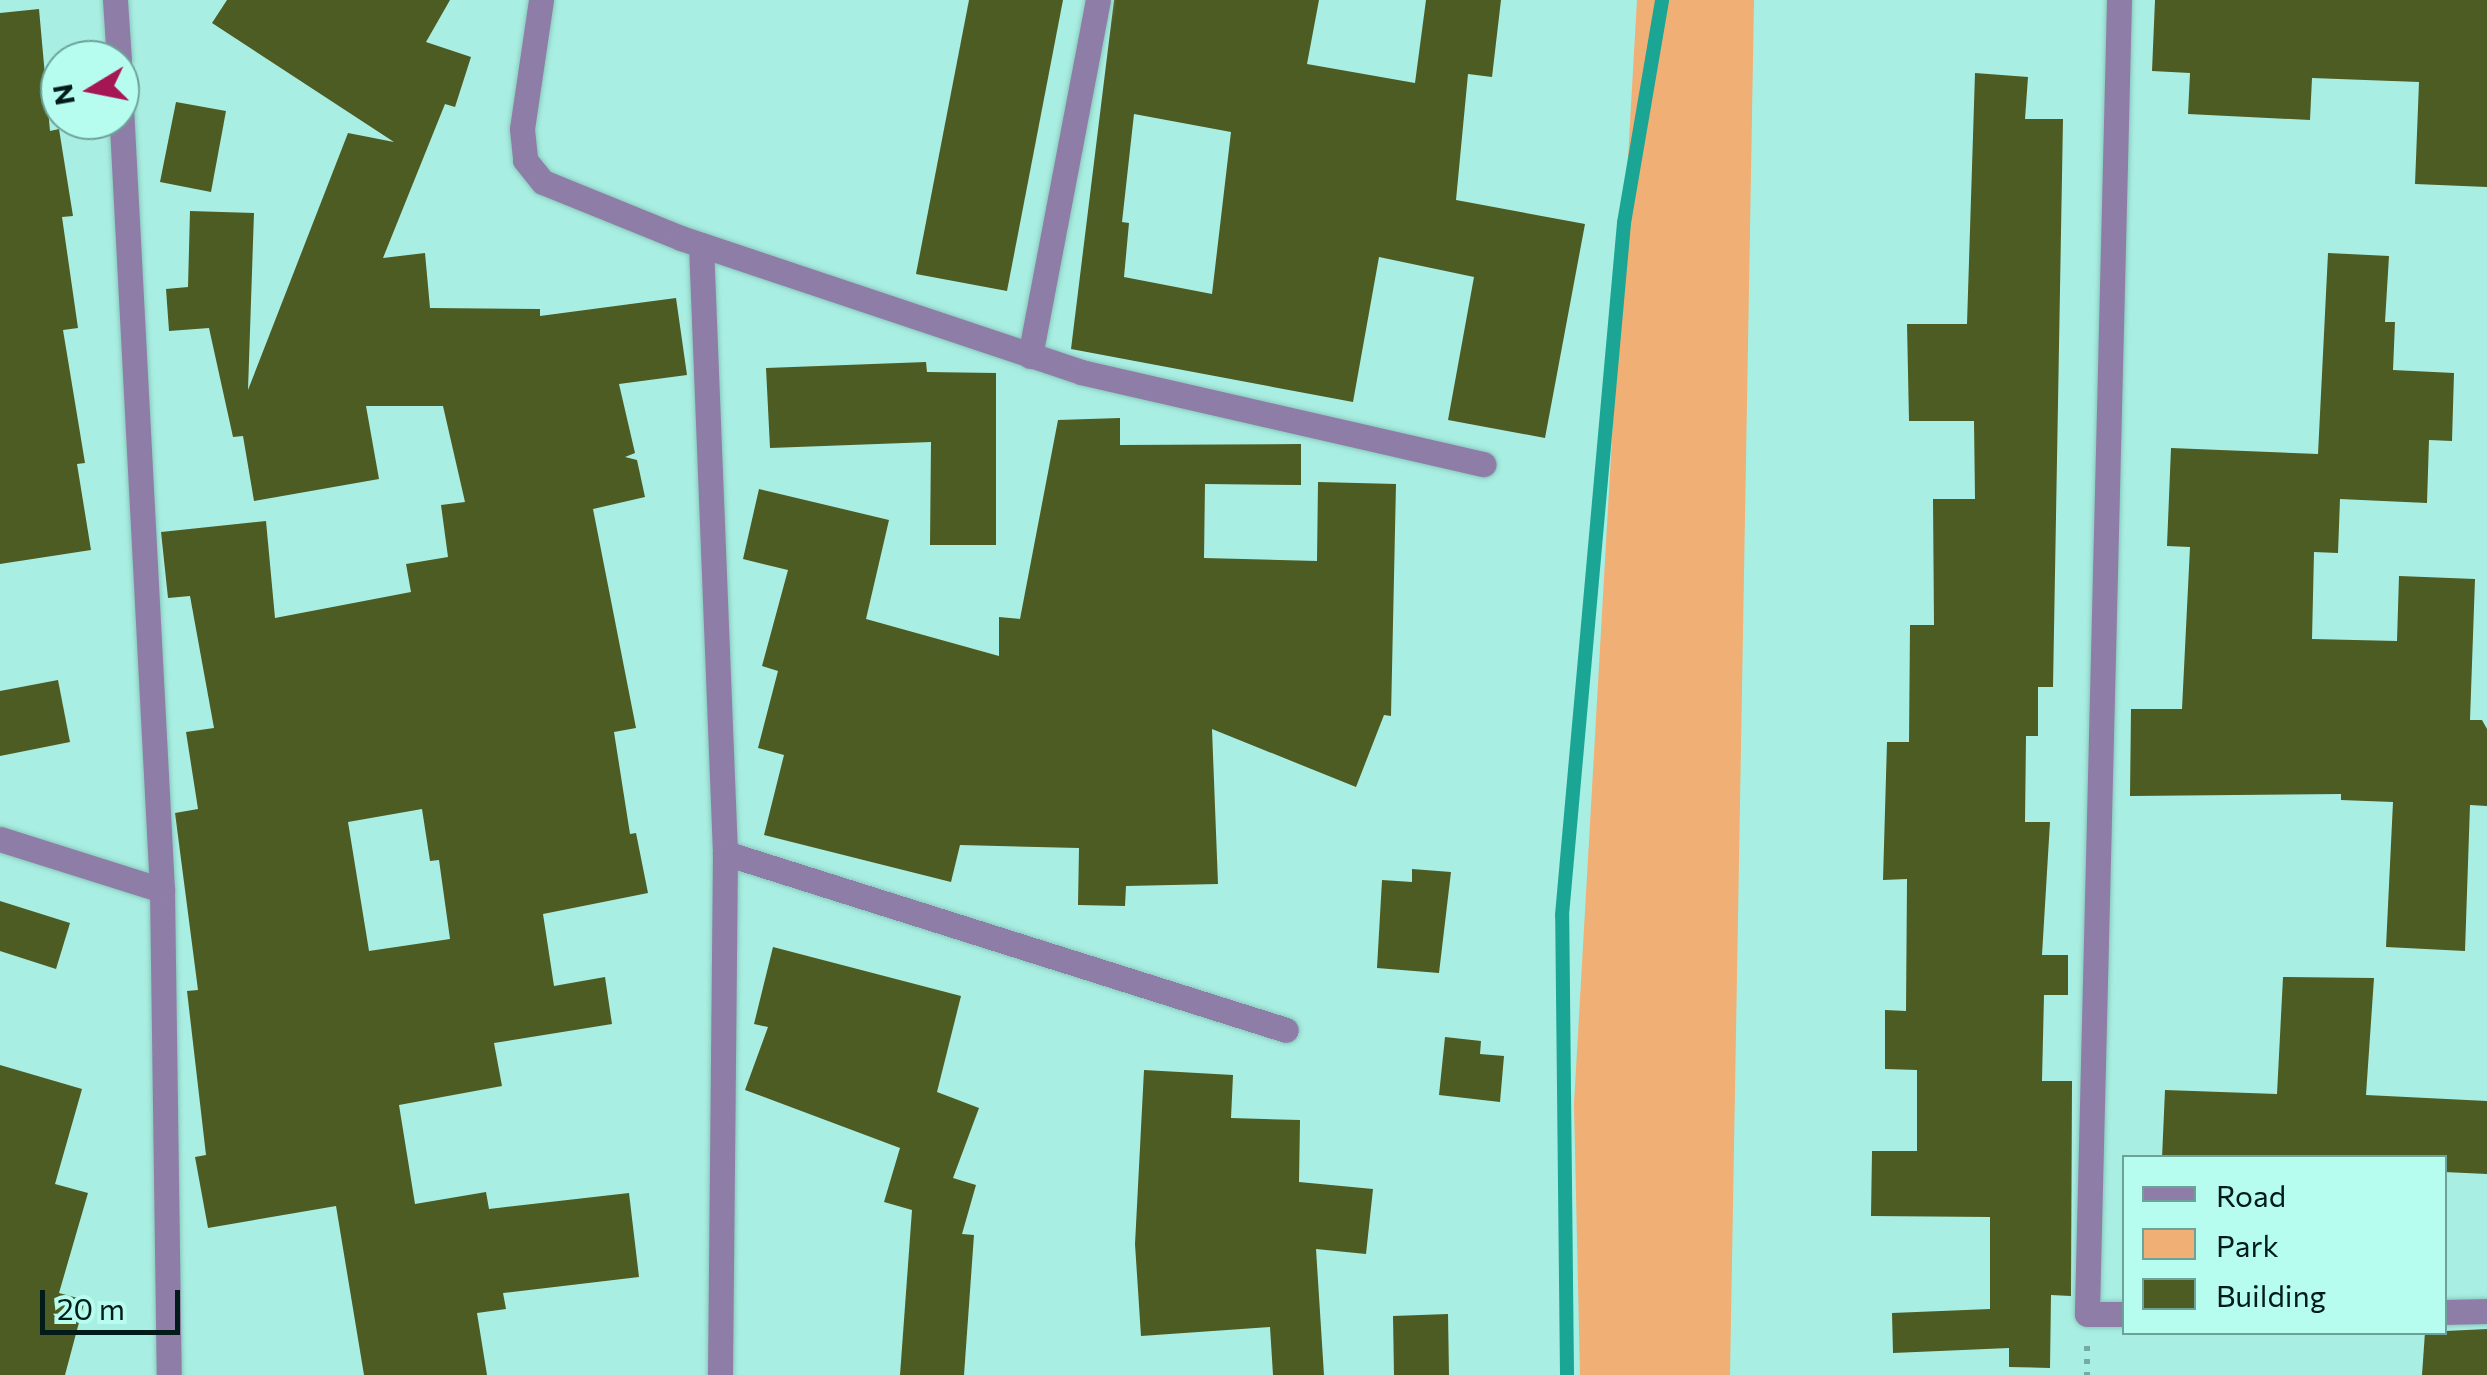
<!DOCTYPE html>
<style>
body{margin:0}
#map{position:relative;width:2487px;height:1375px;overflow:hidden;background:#a9eee2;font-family:Commissioner,sans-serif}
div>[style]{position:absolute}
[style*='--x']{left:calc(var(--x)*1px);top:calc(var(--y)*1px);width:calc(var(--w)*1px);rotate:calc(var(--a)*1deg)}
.green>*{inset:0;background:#f0af75}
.stream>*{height:14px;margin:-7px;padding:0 7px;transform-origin:7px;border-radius:7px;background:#1aa594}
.building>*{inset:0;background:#4d5c22}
.path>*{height:6px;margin-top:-3px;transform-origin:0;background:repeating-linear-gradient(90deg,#74aba2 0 5px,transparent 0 13px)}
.roads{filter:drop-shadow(0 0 2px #8bc8be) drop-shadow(0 0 2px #8bc8be)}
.minor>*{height:25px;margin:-12.5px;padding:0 12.5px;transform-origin:12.5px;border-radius:12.5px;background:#8e7ea7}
span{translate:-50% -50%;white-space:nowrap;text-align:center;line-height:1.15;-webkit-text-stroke:10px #b6fcef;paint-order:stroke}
.legend{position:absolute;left:2122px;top:1155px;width:325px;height:180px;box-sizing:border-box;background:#b6fcef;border:2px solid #6da299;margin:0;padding:12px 18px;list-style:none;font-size:30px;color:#001b18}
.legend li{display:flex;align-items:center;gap:20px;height:50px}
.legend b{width:50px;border:2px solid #6da299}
.north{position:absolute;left:40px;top:40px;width:100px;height:100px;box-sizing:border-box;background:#b6fcef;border:2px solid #6da299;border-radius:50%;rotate:260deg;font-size:28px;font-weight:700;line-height:40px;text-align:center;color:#001b18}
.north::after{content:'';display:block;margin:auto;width:35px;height:45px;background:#a61655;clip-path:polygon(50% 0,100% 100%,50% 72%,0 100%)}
.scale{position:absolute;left:40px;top:1290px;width:140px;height:45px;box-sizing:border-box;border:5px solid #001b18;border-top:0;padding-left:12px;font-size:30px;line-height:35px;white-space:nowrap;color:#001b18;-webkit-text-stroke:8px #b6fcef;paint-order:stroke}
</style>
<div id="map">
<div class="green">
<div style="clip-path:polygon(1637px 0,1754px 0,1730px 1375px,1580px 1375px,1574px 1104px)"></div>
</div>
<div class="stream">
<div style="--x:1567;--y:1375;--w:460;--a:-90.6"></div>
<div style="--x:1562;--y:915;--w:695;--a:-84.88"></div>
<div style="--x:1624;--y:223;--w:226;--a:-80.3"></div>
</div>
<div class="building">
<div style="clip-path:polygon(evenodd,227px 0,450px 0,426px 42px,471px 57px,455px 107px,445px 104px,383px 258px,425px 253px,430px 308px,540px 309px,540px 316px,676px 298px,687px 375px,619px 384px,635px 453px,625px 457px,637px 460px,645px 497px,593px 509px,636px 728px,614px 732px,630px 834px,636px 833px,648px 893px,543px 914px,554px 986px,605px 977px,612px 1024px,494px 1043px,502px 1086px,399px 1105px,415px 1204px,486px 1192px,489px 1209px,629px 1193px,639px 1277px,503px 1293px,506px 1309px,477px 1313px,487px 1375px,364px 1375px,336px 1206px,208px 1228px,195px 1157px,206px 1155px,187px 991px,198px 990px,175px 813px,198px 809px,186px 732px,214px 728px,190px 596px,168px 598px,161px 532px,266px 521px,275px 618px,411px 592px,406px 564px,448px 557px,441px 505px,465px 502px,443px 406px,366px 406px,379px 479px,254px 501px,243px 436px,233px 437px,209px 328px,169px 331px,166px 289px,188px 287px,190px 211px,254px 213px,248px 390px,348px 133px,394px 142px,212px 23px,227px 0,422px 809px,430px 861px,439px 860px,450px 939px,369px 951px,348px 822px,422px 809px)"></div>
<div style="clip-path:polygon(969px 0,1063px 0,1007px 291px,916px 274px)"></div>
<div style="clip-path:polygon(evenodd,1114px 0,1319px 0,1307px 64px,1415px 83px,1426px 0,1501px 0,1492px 77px,1468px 74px,1456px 200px,1585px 224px,1545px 438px,1448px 420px,1474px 277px,1379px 257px,1353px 402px,1071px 349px,1114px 0,1134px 114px,1231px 132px,1212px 294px,1124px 277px,1129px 223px,1122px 222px,1134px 114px)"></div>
<div style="clip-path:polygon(2155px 0,2487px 0,2487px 187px,2415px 184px,2419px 82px,2312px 78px,2310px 120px,2188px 114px,2190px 73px,2152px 71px)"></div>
<div style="clip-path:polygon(39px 9px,50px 131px,59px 129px,73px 216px,62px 217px,78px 328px,63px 330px,85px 463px,77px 464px,91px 550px,0 564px,0 13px)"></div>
<div style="clip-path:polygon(1975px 73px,2028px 77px,2025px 119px,2063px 119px,2053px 687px,2038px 687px,2038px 736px,2026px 736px,2025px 822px,2050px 822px,2042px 955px,2068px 955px,2068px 995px,2044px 995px,2042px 1081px,2072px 1081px,2071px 1296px,2051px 1295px,2050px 1368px,2009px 1367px,2009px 1348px,1893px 1353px,1892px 1313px,1990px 1309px,1990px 1217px,1871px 1216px,1872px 1151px,1917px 1151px,1917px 1070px,1885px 1069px,1885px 1010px,1906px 1011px,1907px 879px,1883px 880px,1887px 742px,1909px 742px,1910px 625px,1934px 625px,1933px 499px,1975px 499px,1974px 421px,1909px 421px,1907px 324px,1967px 324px)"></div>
<div style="clip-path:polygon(176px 102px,226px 111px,211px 192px,160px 182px)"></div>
<div style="clip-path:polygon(2328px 253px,2389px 256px,2385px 322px,2395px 322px,2393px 370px,2454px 373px,2452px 441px,2429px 440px,2427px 503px,2340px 499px,2338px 553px,2314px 552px,2312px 639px,2397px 641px,2399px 576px,2475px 579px,2470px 720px,2482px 720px,2487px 729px,2487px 806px,2470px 805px,2465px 951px,2386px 947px,2393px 802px,2341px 800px,2341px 794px,2130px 796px,2131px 709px,2182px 709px,2190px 547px,2167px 546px,2171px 448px,2318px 454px)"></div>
<div style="clip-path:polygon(926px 362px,927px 372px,996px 373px,996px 545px,930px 545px,931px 442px,770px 448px,766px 368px)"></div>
<div style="clip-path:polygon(1120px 418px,1120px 445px,1301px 444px,1301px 485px,1205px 484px,1204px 558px,1317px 561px,1318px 482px,1396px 484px,1391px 716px,1384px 715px,1356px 787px,1212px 729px,1218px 884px,1126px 886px,1125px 906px,1078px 905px,1079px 848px,960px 845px,951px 882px,764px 835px,784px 755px,758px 748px,778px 671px,762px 666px,788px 570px,743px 559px,759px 489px,889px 520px,866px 619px,999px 656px,999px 617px,1020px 619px,1058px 420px)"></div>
<div style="clip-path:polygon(58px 680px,70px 742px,0 756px,0 691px)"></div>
<div style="clip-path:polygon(1412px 869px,1451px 872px,1439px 973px,1377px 968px,1382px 880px,1412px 882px)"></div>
<div style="clip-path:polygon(0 901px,70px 923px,56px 969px,0 951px)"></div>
<div style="clip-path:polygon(773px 947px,961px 996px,937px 1092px,979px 1108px,953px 1178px,976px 1185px,962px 1234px,974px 1235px,964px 1375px,900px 1375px,912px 1210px,884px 1202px,900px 1148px,745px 1090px,768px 1027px,754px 1024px)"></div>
<div style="clip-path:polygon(2283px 977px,2374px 978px,2366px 1095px,2487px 1101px,2487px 1174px,2444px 1172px,2444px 1158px,2162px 1158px,2165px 1090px,2277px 1094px)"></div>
<div style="clip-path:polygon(1445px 1037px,1481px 1041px,1480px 1054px,1504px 1056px,1500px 1102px,1439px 1095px)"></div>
<div style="clip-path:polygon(0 1065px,82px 1089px,55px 1184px,88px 1193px,59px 1293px,85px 1300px,65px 1375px,0 1375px)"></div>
<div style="clip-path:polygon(1144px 1070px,1233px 1075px,1231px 1118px,1300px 1120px,1299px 1182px,1373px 1189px,1366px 1254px,1316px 1249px,1324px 1375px,1273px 1375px,1270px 1327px,1141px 1336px,1135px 1244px)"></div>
<div style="clip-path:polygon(1448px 1314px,1449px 1375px,1394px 1375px,1393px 1316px)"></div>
<div style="clip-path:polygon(2487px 1329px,2487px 1375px,2422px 1375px,2425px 1332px)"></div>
</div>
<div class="path">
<div style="--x:2087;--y:1346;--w:29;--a:90"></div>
</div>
<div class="roads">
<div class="minor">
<div style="--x:115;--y:0;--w:60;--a:86.2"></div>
<div style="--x:541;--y:0;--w:130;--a:98.4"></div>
<div style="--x:522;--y:129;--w:31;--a:84"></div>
<div style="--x:525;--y:160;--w:28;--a:51"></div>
<div style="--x:543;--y:182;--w:149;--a:22.1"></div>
<div style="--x:681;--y:238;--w:422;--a:18.5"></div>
<div style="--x:1081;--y:372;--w:413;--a:12.9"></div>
<div style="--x:2119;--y:0;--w:1314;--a:91.4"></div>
<div style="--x:2087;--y:1314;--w:37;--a:0"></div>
<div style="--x:120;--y:88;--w:803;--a:87"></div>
<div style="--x:162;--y:890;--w:485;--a:89.2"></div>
<div style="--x:701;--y:245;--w:608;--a:87.74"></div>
<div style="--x:725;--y:853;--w:522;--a:90.55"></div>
<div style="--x:1030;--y:356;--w:362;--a:-79.2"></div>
<div style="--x:0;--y:839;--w:170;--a:17.5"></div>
<div style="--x:725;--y:853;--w:588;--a:17.51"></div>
<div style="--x:2444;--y:1312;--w:43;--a:-1.3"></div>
</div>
</div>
<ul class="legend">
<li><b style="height:12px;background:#8e7ea7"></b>Road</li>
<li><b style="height:28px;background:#f0af75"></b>Park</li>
<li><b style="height:28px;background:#4d5c22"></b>Building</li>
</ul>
<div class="north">N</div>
<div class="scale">20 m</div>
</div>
